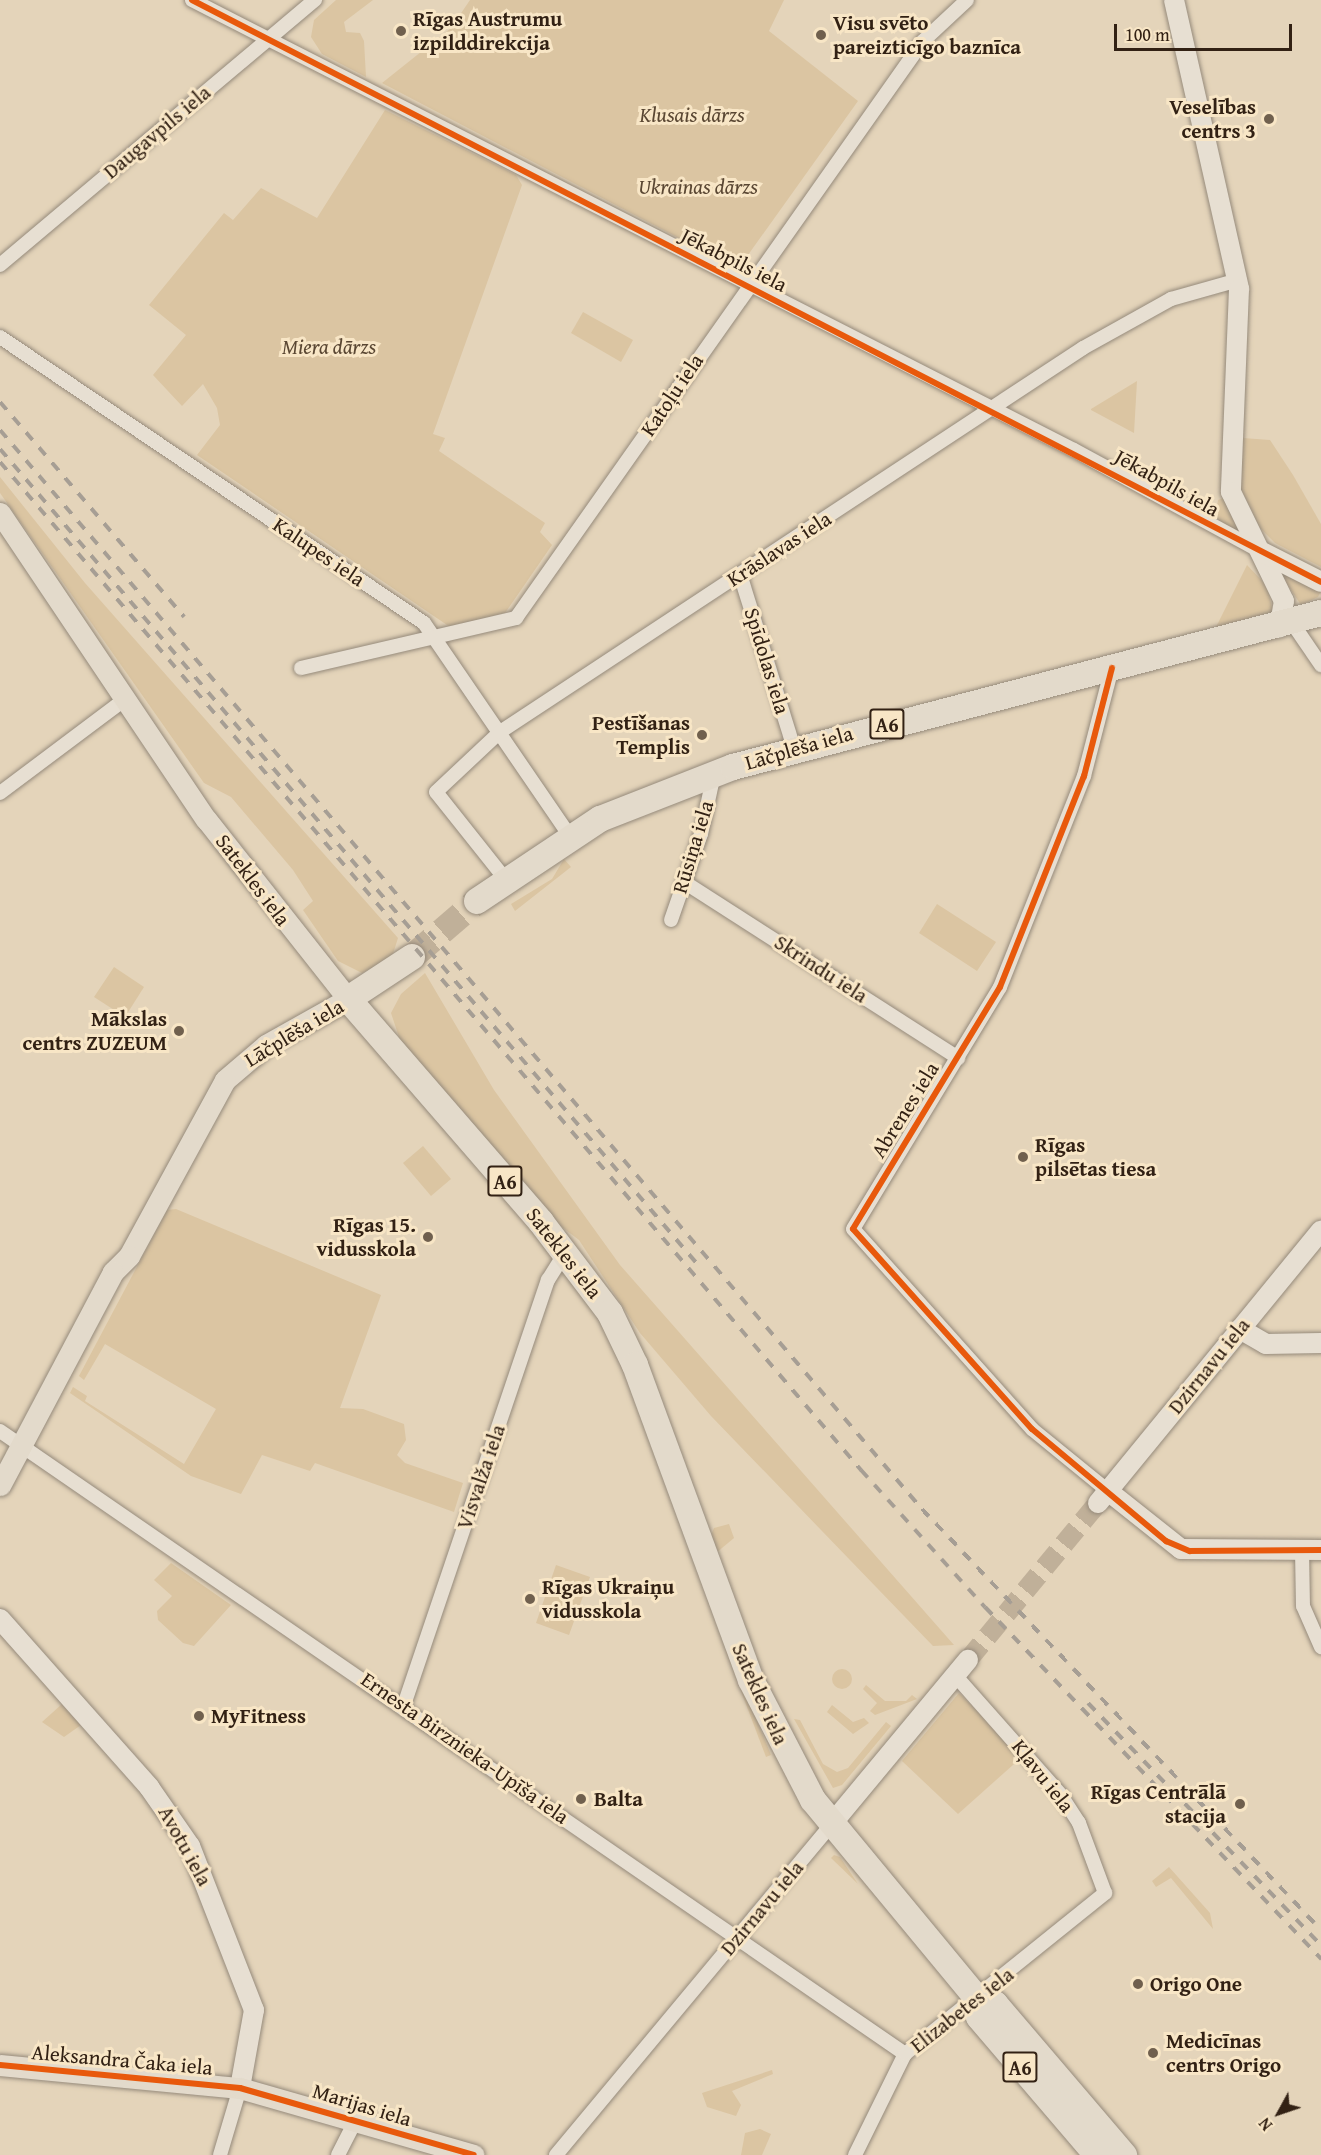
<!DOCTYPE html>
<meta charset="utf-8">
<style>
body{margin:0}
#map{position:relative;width:1321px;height:2155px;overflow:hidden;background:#e4d4ba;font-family:"Gentium Book Plus",serif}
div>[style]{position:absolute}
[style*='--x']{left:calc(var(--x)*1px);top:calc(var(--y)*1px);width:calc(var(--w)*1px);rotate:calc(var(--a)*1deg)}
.green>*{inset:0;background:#dbc5a2}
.round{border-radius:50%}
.secondary-tunnel>*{height:20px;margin-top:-10px;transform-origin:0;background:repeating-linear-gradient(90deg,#c0b099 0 20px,transparent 0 30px)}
.highway-tunnel>*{height:26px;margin-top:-13px;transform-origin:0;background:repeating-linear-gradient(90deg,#c0b099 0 26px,transparent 0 39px)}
.roads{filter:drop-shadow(0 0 2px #958a7b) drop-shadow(0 0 2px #958a7b)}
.street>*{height:14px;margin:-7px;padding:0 7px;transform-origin:7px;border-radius:7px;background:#e7dfd2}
.secondary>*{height:20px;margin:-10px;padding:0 10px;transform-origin:10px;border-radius:10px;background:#e7dfd2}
.primary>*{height:21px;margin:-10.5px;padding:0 10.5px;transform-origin:10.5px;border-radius:10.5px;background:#e3dacb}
.highway>*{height:26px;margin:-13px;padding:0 13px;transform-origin:13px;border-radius:13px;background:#e3dacb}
.rail>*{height:4px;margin-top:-2px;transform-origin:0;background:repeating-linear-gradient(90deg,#a69e94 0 10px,transparent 0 20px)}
.cycleway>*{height:6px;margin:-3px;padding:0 3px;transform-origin:3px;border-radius:3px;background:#e8590c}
.dots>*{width:16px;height:16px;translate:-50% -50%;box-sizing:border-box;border:3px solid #f8e6c6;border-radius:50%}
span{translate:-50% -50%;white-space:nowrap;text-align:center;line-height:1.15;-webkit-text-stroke:6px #f8e6c6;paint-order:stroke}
.shield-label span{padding:2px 4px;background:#f8e6c6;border:2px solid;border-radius:4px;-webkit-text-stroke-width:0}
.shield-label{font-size:20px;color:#322114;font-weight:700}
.poi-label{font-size:21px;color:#322114;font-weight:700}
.left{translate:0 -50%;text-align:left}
.right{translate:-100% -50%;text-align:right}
.park-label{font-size:21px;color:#5a4733;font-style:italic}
.street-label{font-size:21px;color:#322114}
.north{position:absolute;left:1249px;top:2083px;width:60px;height:60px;-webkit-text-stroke:4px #f8e6c6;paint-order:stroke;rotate:230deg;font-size:16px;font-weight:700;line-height:24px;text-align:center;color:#322114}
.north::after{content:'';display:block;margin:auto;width:21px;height:27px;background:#322114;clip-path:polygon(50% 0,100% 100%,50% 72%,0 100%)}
.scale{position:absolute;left:1114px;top:24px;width:178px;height:27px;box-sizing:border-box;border:3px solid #322114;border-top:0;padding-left:8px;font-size:18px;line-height:21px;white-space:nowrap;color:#322114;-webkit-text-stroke:4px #f8e6c6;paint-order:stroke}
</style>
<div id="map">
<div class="green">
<div style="clip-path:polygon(336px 0,373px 0,344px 22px,346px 32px,360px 33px,364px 41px,366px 77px,322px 54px,311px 37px,314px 20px)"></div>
<div style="clip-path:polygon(470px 0,784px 0,769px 31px,858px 101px,738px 269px,382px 83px,451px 28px)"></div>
<div style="clip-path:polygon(385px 110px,516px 175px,522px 185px,433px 434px,445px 438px,439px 451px,545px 523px,540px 532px,552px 545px,505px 613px,450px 627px,197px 455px,220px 425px,217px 408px,203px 384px,182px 406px,153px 375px,186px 335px,149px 305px,224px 213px,233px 220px,261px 188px,317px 218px)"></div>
<div style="clip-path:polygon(583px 312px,633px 340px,621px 362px,571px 333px)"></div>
<div style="clip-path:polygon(1137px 381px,1134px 433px,1091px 410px,1091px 409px)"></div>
<div style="clip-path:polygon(1243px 438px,1270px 440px,1293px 475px,1321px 524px,1321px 567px,1275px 543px,1260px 528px,1241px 489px)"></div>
<div style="clip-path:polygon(0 477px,85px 583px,398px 938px,392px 957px,362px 973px,338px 961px,303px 910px,313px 901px,293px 870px,231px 797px,204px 783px,0 493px)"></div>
<div style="clip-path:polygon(1224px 498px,1228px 509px,1242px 535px,1215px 520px,1218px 500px)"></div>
<div style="clip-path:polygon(1247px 565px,1267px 586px,1273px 612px,1216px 627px)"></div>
<div style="clip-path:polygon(1277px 569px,1321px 591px,1318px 597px,1301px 605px)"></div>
<div style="clip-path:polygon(564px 859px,571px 867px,515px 911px,511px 904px,552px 879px)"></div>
<div style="clip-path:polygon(937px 904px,996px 942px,977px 971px,919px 933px)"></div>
<div style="clip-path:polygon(114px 967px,144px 987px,125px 1017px,94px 997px)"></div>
<div style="clip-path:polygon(425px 973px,494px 1090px,620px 1265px,954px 1645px,933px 1646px,711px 1416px,640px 1333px,579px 1240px,554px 1221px,402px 1046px,391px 1013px,401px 994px)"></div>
<div style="clip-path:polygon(423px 1146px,451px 1179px,431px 1196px,403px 1163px)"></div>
<div style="clip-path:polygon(176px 1209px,381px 1295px,340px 1408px,363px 1409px,404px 1424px,406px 1440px,397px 1455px,405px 1463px,463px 1483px,454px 1512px,315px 1463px,310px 1471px,262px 1455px,241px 1494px,191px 1476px,70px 1393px,73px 1387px,87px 1396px,85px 1401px,184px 1464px,216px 1409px,105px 1344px,84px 1380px,79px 1376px,167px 1210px)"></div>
<div style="clip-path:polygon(729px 1524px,734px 1538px,716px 1553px,710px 1538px,714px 1528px)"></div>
<div style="clip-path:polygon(171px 1563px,231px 1605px,194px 1646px,183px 1643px,158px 1620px,157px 1611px,172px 1596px,154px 1580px)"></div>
<div style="clip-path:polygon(556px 1565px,590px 1577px,569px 1635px,536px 1623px)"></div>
<div style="clip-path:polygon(725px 1649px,728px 1650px,771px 1755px,766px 1757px)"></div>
<div class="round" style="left:832px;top:1669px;width:20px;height:20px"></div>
<div style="clip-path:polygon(866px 1685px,885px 1701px,906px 1701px,912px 1695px,917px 1699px,875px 1715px,870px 1711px,877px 1703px,863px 1689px)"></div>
<div style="clip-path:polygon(959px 1693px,1023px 1756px,958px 1814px,902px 1761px)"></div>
<div style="clip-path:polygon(62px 1704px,81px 1725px,64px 1737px,42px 1722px)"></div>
<div style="clip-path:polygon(832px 1705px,853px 1722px,864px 1718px,869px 1723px,853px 1734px,827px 1712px)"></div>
<div style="clip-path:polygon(794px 1719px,800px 1720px,823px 1764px,837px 1772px,848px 1768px,886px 1722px,891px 1726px,842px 1785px,833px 1788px)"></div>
<div style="clip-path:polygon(834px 1855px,840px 1857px,858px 1884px,831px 1858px)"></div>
<div style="clip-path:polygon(1169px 1867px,1210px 1913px,1213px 1929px,1171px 1878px,1156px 1887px,1152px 1881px)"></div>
<div style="clip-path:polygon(772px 2070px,773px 2074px,732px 2091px,741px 2105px,736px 2116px,707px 2107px,702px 2093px)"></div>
<div style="clip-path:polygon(760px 2129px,771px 2134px,762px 2155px,741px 2155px,745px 2133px)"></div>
</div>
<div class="secondary-tunnel">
<div style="--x:968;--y:1660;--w:204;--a:-50.4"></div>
</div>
<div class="highway-tunnel">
<div style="--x:412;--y:957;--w:86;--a:-40.7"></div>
</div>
<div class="roads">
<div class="street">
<div style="--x:192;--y:0;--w:990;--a:27.03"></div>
<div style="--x:1074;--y:450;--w:212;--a:28.5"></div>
<div style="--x:0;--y:265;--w:412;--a:-40.1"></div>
<div style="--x:0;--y:337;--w:511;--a:34"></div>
<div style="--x:424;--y:623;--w:258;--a:55.6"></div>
<div style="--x:740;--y:574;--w:182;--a:72.8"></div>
<div style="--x:1293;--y:624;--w:50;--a:55.7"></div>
<div style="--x:301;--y:668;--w:221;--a:-13.1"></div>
<div style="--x:516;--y:618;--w:706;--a:-54.8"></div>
<div style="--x:923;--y:41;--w:60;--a:-43"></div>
<div style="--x:0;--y:793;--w:156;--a:-36.9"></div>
<div style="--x:506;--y:880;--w:112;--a:-128.5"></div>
<div style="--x:436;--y:792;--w:88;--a:-43.2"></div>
<div style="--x:500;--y:732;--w:698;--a:-33.37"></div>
<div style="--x:1083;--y:348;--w:101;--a:-29.1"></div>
<div style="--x:1171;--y:299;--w:70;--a:-15.8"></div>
<div style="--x:684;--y:882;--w:326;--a:32.7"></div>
<div style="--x:671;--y:920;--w:91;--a:-70.8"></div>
<div style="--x:701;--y:834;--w:61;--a:-77.8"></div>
<div style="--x:0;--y:1431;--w:1099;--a:34.54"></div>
<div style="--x:1108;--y:1491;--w:98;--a:-140.8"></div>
<div style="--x:1032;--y:1429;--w:268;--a:-131.8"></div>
<div style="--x:853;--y:1229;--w:283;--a:-58.7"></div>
<div style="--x:1000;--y:987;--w:227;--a:-68.3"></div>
<div style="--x:1084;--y:776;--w:112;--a:-75.5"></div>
<div style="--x:1302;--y:1550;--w:56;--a:89"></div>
<div style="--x:1303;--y:1606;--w:45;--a:66.3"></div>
<div style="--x:404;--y:1705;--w:449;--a:-71.3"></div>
<div style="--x:548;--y:1280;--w:32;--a:-58"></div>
<div style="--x:220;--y:2155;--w:70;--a:-73.4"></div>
<div style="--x:338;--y:2155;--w:39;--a:-63"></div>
<div style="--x:556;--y:2155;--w:428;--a:-50.2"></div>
<div style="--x:855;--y:2155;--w:113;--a:-63.7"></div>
<div style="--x:905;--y:2054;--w:257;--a:-38.8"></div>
<div style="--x:1105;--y:1893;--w:75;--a:-110.4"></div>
<div style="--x:1079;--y:1823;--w:33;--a:-123"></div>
<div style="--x:1061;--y:1795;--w:160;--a:-131.5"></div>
</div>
<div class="secondary">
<div style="--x:1174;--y:0;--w:296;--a:77.3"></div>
<div style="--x:1239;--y:289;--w:203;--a:92.3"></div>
<div style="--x:1231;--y:492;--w:121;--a:64.1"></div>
<div style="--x:1284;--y:601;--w:27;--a:100"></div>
<div style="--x:1260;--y:551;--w:68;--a:26.9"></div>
<div style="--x:1240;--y:1329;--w:30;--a:30"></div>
<div style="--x:1266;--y:1344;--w:55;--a:-1"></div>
<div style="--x:1108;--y:1491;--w:93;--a:38.5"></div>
<div style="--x:1181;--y:1549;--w:140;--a:0.4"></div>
<div style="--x:1098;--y:1503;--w:352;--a:-50.7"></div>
<div style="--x:0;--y:1619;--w:225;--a:48.4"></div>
<div style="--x:149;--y:1787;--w:72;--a:55.2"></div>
<div style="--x:190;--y:1846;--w:176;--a:68.7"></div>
<div style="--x:254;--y:2010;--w:79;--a:100.2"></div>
<div style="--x:830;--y:1826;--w:216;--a:-50.3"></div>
</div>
<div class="primary">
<div style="--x:0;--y:513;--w:369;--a:56.1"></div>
<div style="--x:206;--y:819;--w:229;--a:51.7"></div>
<div style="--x:348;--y:999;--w:94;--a:150.7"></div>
<div style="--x:266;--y:1045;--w:54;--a:139.5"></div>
<div style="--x:225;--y:1080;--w:200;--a:118.6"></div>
<div style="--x:129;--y:1256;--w:23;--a:135"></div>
<div style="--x:113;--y:1272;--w:241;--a:117.9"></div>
<div style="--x:0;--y:2065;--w:241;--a:5.5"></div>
<div style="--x:240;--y:2088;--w:243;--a:16"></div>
</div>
<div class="highway">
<div style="--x:477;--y:901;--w:148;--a:-33.7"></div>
<div style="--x:600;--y:819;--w:143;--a:-21.4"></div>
<div style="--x:733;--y:767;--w:608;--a:-14.68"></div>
<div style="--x:412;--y:957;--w:77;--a:146.7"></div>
<div style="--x:348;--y:999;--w:295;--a:49.1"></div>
<div style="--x:541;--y:1222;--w:114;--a:52.8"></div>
<div style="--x:610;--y:1313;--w:58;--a:64.3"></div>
<div style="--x:635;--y:1365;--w:336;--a:69.8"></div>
<div style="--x:751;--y:1680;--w:135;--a:62.7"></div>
<div style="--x:813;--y:1800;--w:254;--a:50.4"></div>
<div style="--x:975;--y:1996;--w:22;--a:22"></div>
<div style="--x:995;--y:2004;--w:199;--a:49.5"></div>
<div style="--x:975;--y:1996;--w:21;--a:79"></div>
<div style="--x:979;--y:2017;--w:182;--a:49.5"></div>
</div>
</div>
<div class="rail">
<div style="--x:0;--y:402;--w:283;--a:49.4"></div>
<div style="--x:0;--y:430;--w:1419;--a:49.49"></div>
<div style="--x:922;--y:1509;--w:580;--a:46.54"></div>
<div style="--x:0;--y:449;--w:1075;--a:49.45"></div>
<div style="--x:0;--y:462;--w:1326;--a:49.5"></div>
<div style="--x:861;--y:1470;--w:185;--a:47.9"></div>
<div style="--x:985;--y:1607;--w:487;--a:46.3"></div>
<div style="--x:1088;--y:1703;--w:336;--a:46.1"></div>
</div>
<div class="cycleway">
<div style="--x:192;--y:0;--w:1270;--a:27.27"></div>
<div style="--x:1112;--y:668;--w:112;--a:104.5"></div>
<div style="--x:1084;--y:776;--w:227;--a:111.7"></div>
<div style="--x:1000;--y:987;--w:283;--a:121.3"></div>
<div style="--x:853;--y:1229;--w:268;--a:48.2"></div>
<div style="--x:1032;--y:1429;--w:175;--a:39.9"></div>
<div style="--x:1166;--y:1541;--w:26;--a:23"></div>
<div style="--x:1190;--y:1551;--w:131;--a:-0.4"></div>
<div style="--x:0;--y:2065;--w:241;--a:5.5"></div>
<div style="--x:240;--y:2088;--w:243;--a:16"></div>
</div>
<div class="dots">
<div style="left:401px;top:31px;background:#70604e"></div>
<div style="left:821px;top:35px;background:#70604e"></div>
<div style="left:1269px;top:119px;background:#70604e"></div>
<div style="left:702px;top:735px;background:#70604e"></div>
<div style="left:179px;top:1031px;background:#70604e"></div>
<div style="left:1023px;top:1157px;background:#70604e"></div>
<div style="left:428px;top:1237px;background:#70604e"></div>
<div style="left:530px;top:1599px;background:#70604e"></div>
<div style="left:199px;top:1716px;background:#70604e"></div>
<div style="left:581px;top:1799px;background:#70604e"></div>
<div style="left:1240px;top:1804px;background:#70604e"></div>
<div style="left:1138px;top:1984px;background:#70604e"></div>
<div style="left:1153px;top:2053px;background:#70604e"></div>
</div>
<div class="shield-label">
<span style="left:887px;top:724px">A6</span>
<span style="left:505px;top:1181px">A6</span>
<span style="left:1020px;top:2067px">A6</span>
</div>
<div class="poi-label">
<span class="left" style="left:413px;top:31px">Rīgas Austrumu<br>izpilddirekcija</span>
<span class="left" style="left:833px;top:35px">Visu svēto<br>pareizticīgo baznīca</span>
<span class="right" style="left:1256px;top:119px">Veselības<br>centrs 3</span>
<span class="right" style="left:690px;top:735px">Pestīšanas<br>Templis</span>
<span class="right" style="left:167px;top:1031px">Mākslas<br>centrs ZUZEUM</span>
<span class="left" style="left:1035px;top:1157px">Rīgas<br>pilsētas tiesa</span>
<span class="right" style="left:416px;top:1237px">Rīgas 15.<br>vidusskola</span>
<span class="left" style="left:542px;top:1599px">Rīgas Ukraiņu<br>vidusskola</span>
<span class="left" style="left:211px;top:1716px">MyFitness</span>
<span class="right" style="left:1226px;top:1804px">Rīgas Centrālā<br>stacija</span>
<span class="left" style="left:594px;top:1799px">Balta</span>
<span class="left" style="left:1150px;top:1984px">Origo One</span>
<span class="left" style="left:1166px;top:2053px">Medicīnas<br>centrs Origo</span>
</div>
<div class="park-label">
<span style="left:692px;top:115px">Klusais dārzs</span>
<span style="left:698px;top:187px">Ukrainas dārzs</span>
<span style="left:329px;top:347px">Miera dārzs</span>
</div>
<div class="street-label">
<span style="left:157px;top:132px;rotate:-40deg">Daugavpils iela</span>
<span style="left:734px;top:260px;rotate:27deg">Jēkabpils iela</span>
<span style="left:672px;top:395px;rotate:-56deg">Katoļu iela</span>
<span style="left:1167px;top:483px;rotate:29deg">Jēkabpils iela</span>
<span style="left:779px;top:549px;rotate:-33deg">Krāslavas iela</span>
<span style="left:319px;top:552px;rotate:34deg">Kalupes iela</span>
<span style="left:767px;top:661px;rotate:73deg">Spīdolas iela</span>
<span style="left:799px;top:748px;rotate:-16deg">Lāčplēša iela</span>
<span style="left:693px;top:847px;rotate:-73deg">Rūsiņa iela</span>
<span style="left:253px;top:880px;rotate:53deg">Satekles iela</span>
<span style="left:821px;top:969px;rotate:33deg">Skrindu iela</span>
<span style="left:294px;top:1033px;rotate:-31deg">Lāčplēša iela</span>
<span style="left:905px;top:1110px;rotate:-58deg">Abrenes iela</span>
<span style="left:564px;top:1253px;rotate:52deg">Satekles iela</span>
<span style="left:1209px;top:1366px;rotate:-51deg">Dzirnavu iela</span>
<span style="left:481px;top:1477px;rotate:-71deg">Visvalža iela</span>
<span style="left:760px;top:1694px;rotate:66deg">Satekles iela</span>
<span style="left:465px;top:1748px;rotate:35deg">Ernesta Birznieka-Upīša iela</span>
<span style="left:1043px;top:1776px;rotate:52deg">Kļavu iela</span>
<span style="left:185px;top:1846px;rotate:61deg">Avotu iela</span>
<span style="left:762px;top:1908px;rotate:-50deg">Dzirnavu iela</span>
<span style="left:962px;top:2010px;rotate:-38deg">Elizabetes iela</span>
<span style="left:122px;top:2060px;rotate:5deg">Aleksandra Čaka iela</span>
<span style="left:362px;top:2105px;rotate:17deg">Marijas iela</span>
</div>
<div class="north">N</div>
<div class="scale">100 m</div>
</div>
